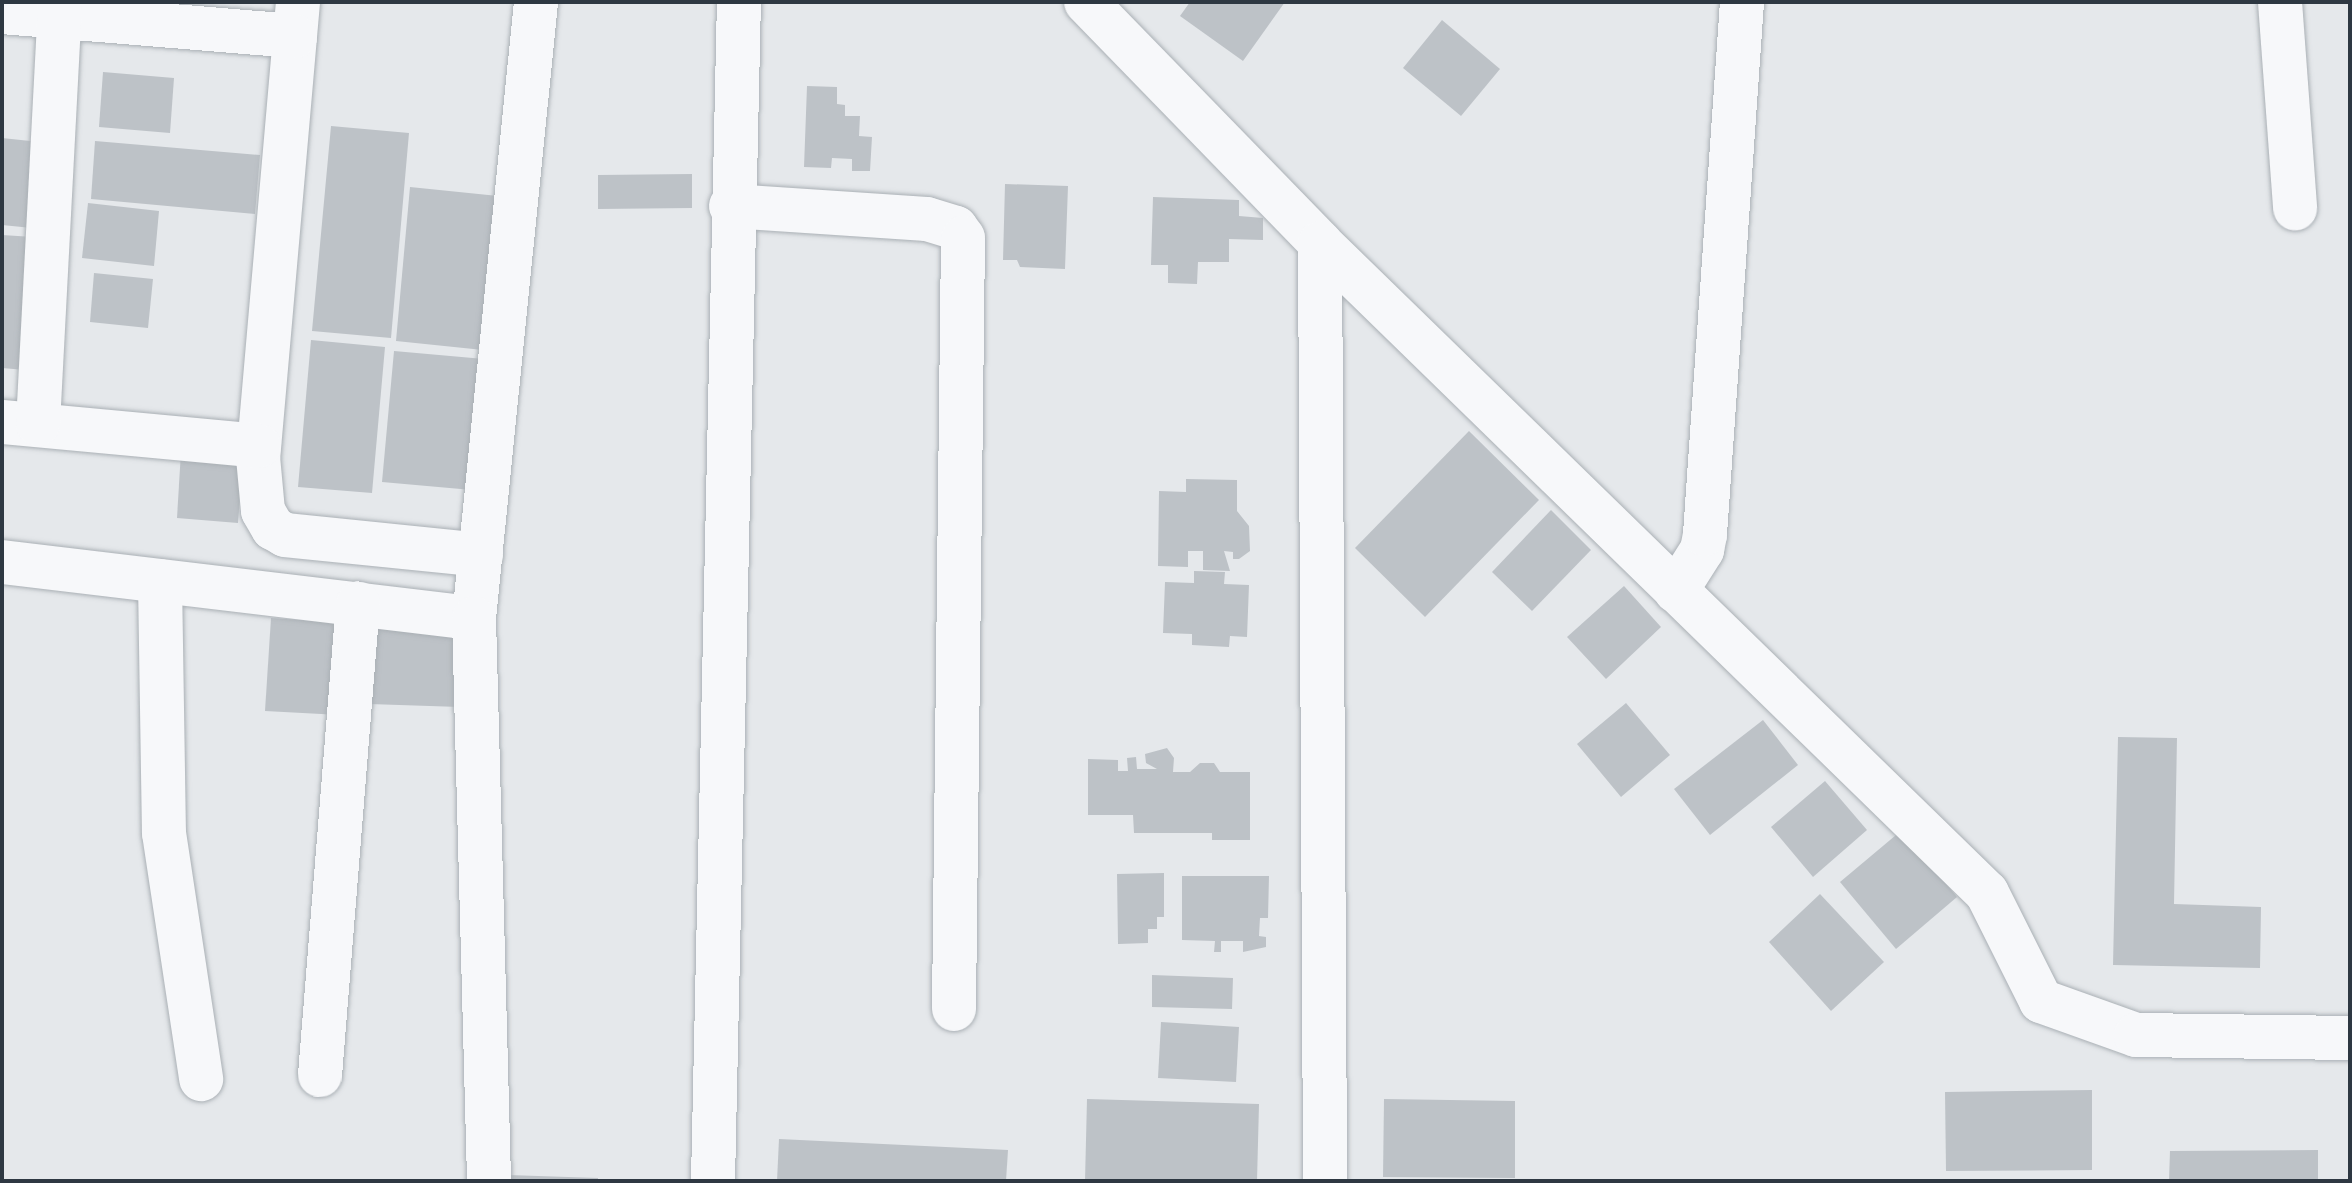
<!DOCTYPE html>
<style>
body{margin:0}
#map{position:relative;width:2352px;height:1183px;overflow:hidden;background:#e5e8eb;font-family:Roboto,sans-serif}
div>[style]{position:absolute}
[style*='--x']{left:calc(var(--x)*1px);top:calc(var(--y)*1px);width:calc(var(--w)*1px);rotate:calc(var(--a)*1deg)}
.building>*{inset:0;background:#bdc2c7}
.roads{filter:drop-shadow(0 0 2px #aab0b5) drop-shadow(0 0 2px #aab0b5)}
.minor>*{height:44px;margin:-22px;padding:0 22px;transform-origin:22px;border-radius:22px;background:#f7f8fa}
span{translate:-50% -50%;white-space:nowrap;text-align:center;line-height:1.15;-webkit-text-stroke:7px #f4f7f8;paint-order:stroke}
.frame{position:absolute;inset:0;border:4px solid #2e3842;pointer-events:none}
</style>
<div id="map">
<div class="building">
<div style="clip-path:polygon(1190px 2px,1285px 2px,1243px 61px,1180px 16px)"></div>
<div style="clip-path:polygon(1442px 20px,1500px 69px,1461px 116px,1403px 68px)"></div>
<div style="clip-path:polygon(103px 72px,174px 78px,170px 133px,99px 127px)"></div>
<div style="clip-path:polygon(807px 86px,837px 87px,837px 104px,845px 105px,845px 116px,860px 116px,859px 136px,872px 137px,870px 171px,852px 171px,852px 159px,832px 158px,831px 168px,804px 167px)"></div>
<div style="clip-path:polygon(331px 126px,409px 133px,391px 338px,312px 331px)"></div>
<div style="clip-path:polygon(2px 138px,49px 143px,42px 229px,2px 225px)"></div>
<div style="clip-path:polygon(95px 141px,260px 155px,255px 214px,91px 199px)"></div>
<div style="clip-path:polygon(692px 174px,692px 208px,598px 209px,598px 175px)"></div>
<div style="clip-path:polygon(1005px 184px,1068px 186px,1065px 269px,1020px 267px,1017px 260px,1003px 260px)"></div>
<div style="clip-path:polygon(410px 187px,498px 196px,483px 350px,396px 341px)"></div>
<div style="clip-path:polygon(1153px 197px,1239px 200px,1239px 216px,1263px 218px,1263px 240px,1229px 239px,1229px 262px,1198px 262px,1197px 284px,1168px 283px,1168px 265px,1151px 265px)"></div>
<div style="clip-path:polygon(88px 203px,159px 211px,154px 266px,82px 258px)"></div>
<div style="clip-path:polygon(2px 235px,33px 237px,25px 370px,2px 368px)"></div>
<div style="clip-path:polygon(94px 273px,153px 279px,148px 328px,90px 322px)"></div>
<div style="clip-path:polygon(311px 340px,385px 347px,372px 493px,298px 487px)"></div>
<div style="clip-path:polygon(394px 351px,484px 359px,472px 490px,382px 482px)"></div>
<div style="clip-path:polygon(1469px 431px,1539px 500px,1425px 617px,1355px 548px)"></div>
<div style="clip-path:polygon(181px 451px,243px 455px,238px 523px,177px 518px)"></div>
<div style="clip-path:polygon(1186px 479px,1237px 480px,1237px 511px,1249px 526px,1250px 551px,1239px 559px,1233px 559px,1233px 552px,1224px 551px,1230px 571px,1203px 570px,1203px 551px,1188px 551px,1188px 567px,1158px 566px,1159px 491px,1186px 492px)"></div>
<div style="clip-path:polygon(1551px 510px,1591px 550px,1532px 611px,1492px 572px)"></div>
<div style="clip-path:polygon(1194px 571px,1225px 572px,1224px 584px,1249px 585px,1247px 637px,1230px 636px,1229px 647px,1192px 645px,1192px 634px,1163px 633px,1165px 582px,1194px 583px)"></div>
<div style="clip-path:polygon(1624px 586px,1661px 627px,1606px 679px,1567px 637px)"></div>
<div style="clip-path:polygon(271px 618px,345px 623px,340px 715px,265px 711px)"></div>
<div style="clip-path:polygon(371px 621px,462px 622px,460px 707px,369px 704px)"></div>
<div style="clip-path:polygon(1626px 703px,1670px 755px,1621px 797px,1577px 744px)"></div>
<div style="clip-path:polygon(1763px 720px,1798px 765px,1710px 835px,1674px 789px)"></div>
<div style="clip-path:polygon(2118px 737px,2177px 738px,2174px 904px,2261px 907px,2260px 968px,2113px 965px)"></div>
<div style="clip-path:polygon(1167px 748px,1174px 758px,1173px 772px,1190px 772px,1200px 763px,1214px 763px,1220px 772px,1250px 772px,1250px 840px,1212px 840px,1212px 833px,1134px 833px,1133px 815px,1088px 815px,1088px 759px,1118px 760px,1118px 771px,1128px 771px,1127px 758px,1136px 757px,1137px 769px,1157px 769px,1146px 763px,1145px 754px)"></div>
<div style="clip-path:polygon(1825px 781px,1867px 830px,1813px 877px,1771px 827px)"></div>
<div style="clip-path:polygon(1902px 830px,1957px 897px,1896px 949px,1840px 882px)"></div>
<div style="clip-path:polygon(1164px 873px,1164px 917px,1157px 917px,1157px 929px,1148px 929px,1148px 943px,1118px 944px,1117px 874px)"></div>
<div style="clip-path:polygon(1182px 876px,1269px 876px,1268px 918px,1260px 918px,1259px 936px,1266px 937px,1266px 947px,1243px 952px,1243px 941px,1221px 941px,1221px 952px,1214px 952px,1215px 941px,1182px 940px)"></div>
<div style="clip-path:polygon(1820px 894px,1884px 962px,1831px 1011px,1769px 942px)"></div>
<div style="clip-path:polygon(1152px 975px,1233px 978px,1232px 1009px,1152px 1007px)"></div>
<div style="clip-path:polygon(1161px 1022px,1239px 1027px,1236px 1082px,1158px 1078px)"></div>
<div style="clip-path:polygon(2092px 1090px,2092px 1170px,1946px 1171px,1945px 1092px)"></div>
<div style="clip-path:polygon(1087px 1099px,1259px 1104px,1257px 1181px,1085px 1181px)"></div>
<div style="clip-path:polygon(1384px 1099px,1515px 1101px,1515px 1178px,1383px 1177px)"></div>
<div style="clip-path:polygon(779px 1139px,1008px 1150px,1006px 1181px,777px 1181px)"></div>
<div style="clip-path:polygon(2318px 1150px,2318px 1181px,2169px 1181px,2170px 1151px)"></div>
<div style="clip-path:polygon(508px 1175px,598px 1178px,598px 1181px,507px 1181px)"></div>
</div>
<div class="roads">
<div class="minor">
<div style="--x:298;--y:2;--w:457;--a:95"></div>
<div style="--x:258;--y:457;--w:54;--a:84.7"></div>
<div style="--x:263;--y:511;--w:20;--a:60"></div>
<div style="--x:273;--y:528;--w:14;--a:30"></div>
<div style="--x:285;--y:535;--w:197;--a:5.8"></div>
<div style="--x:1086;--y:2;--w:336;--a:45.8"></div>
<div style="--x:1320;--y:243;--w:931;--a:44.26"></div>
<div style="--x:1987;--y:893;--w:121;--a:63.4"></div>
<div style="--x:2041;--y:1001;--w:101;--a:19.7"></div>
<div style="--x:2136;--y:1035;--w:214;--a:0.8"></div>
<div style="--x:2280;--y:2;--w:207;--a:85.8"></div>
<div style="--x:2;--y:12;--w:294;--a:4.7"></div>
<div style="--x:731;--y:206;--w:196;--a:3.8"></div>
<div style="--x:927;--y:219;--w:30;--a:17"></div>
<div style="--x:956;--y:228;--w:12;--a:55"></div>
<div style="--x:963;--y:238;--w:771;--a:90.67"></div>
<div style="--x:1320;--y:243;--w:938;--a:89.69"></div>
<div style="--x:2;--y:422;--w:258;--a:5.3"></div>
<div style="--x:38;--y:424;--w:423;--a:-87"></div>
<div style="--x:2;--y:562;--w:475;--a:6.8"></div>
<div style="--x:474;--y:618;--w:619;--a:-84.25"></div>
<div style="--x:160;--y:581;--w:252;--a:89.1"></div>
<div style="--x:164;--y:833;--w:249;--a:81.4"></div>
<div style="--x:1676;--y:591;--w:49;--a:-57.6"></div>
<div style="--x:1702;--y:550;--w:16;--a:-79"></div>
<div style="--x:1705;--y:534;--w:533;--a:-86.02"></div>
<div style="--x:474;--y:618;--w:563;--a:88.47"></div>
<div style="--x:320;--y:1075;--w:473;--a:-85.4"></div>
<div style="--x:713;--y:1181;--w:1179;--a:-88.74"></div>
</div>
</div>
<div class="frame"></div>
</div>
